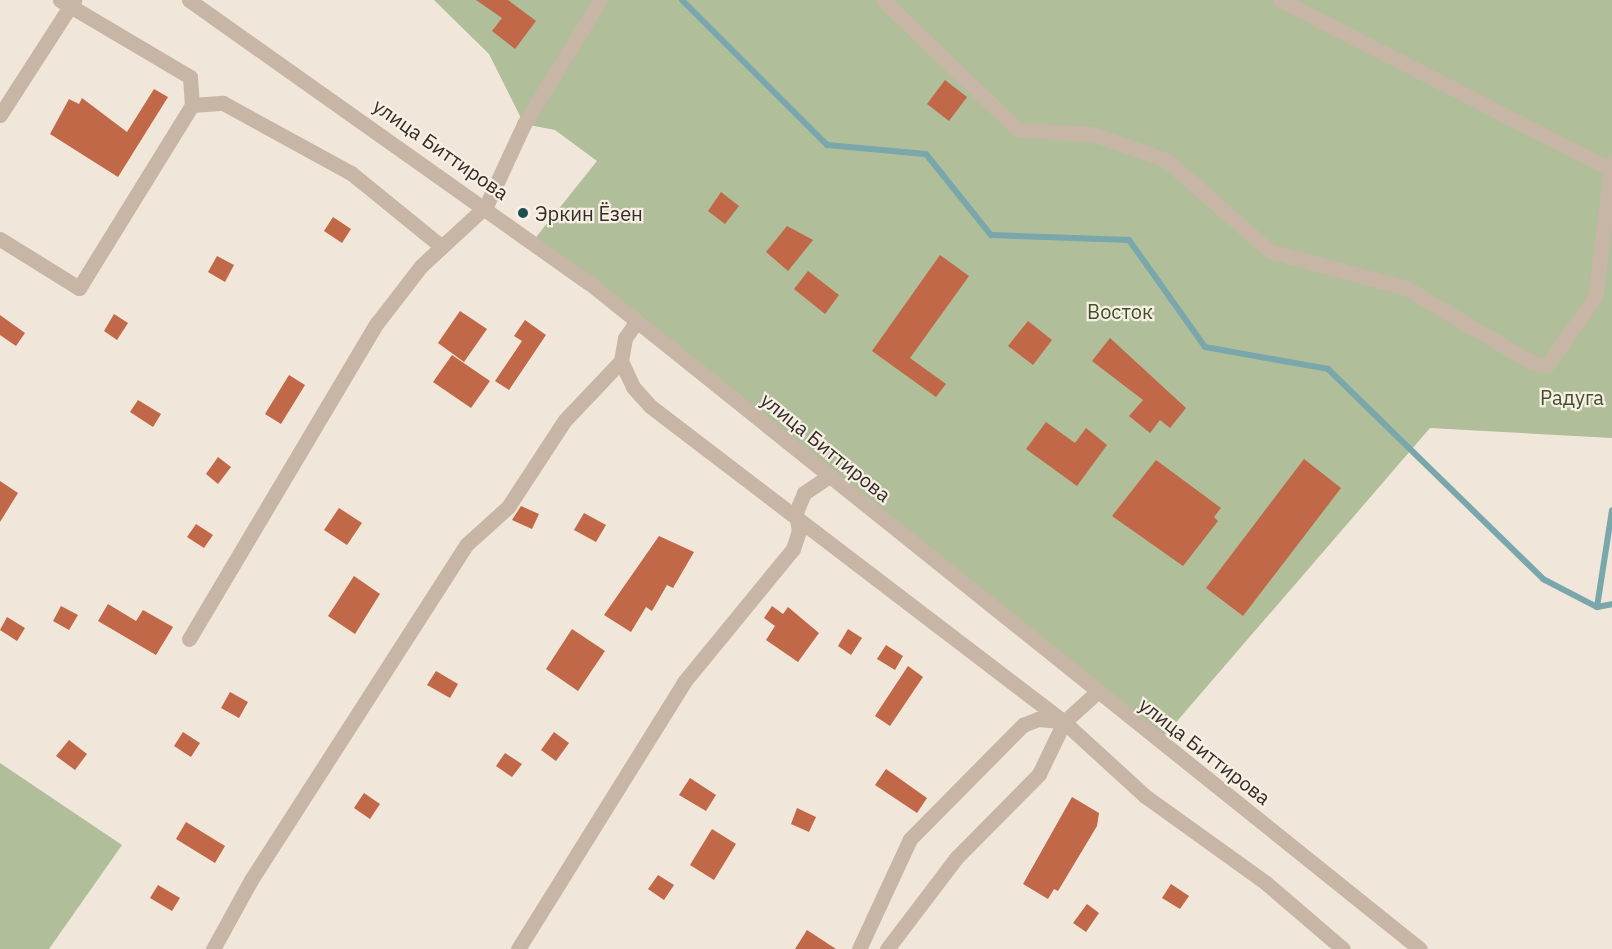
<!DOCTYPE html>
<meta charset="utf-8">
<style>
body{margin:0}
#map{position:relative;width:1612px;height:949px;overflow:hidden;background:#f0e6d9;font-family:"IBM Plex Sans",sans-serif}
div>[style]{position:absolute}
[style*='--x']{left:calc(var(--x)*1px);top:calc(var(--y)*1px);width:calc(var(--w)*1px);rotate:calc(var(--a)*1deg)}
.green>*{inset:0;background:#b0be9a}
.stream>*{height:6px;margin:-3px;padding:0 3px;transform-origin:3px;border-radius:3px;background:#79a7ab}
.building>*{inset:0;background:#c06847}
.minor>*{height:15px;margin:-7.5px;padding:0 7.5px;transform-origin:7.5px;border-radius:7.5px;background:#c7b6a6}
.dots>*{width:16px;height:16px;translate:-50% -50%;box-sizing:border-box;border:3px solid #f8f0e5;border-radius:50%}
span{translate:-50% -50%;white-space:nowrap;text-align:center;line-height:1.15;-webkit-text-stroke:4.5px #f8f0e5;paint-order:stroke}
.street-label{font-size:20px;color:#332b26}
.poi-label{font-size:20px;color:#332b26}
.left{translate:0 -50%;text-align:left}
.park-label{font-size:20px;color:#41502b}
</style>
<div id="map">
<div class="green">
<div style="clip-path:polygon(434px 0,1612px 0,1612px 438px,1430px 428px,1159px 742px,533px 241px,597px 161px,555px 130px,524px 124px,489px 54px)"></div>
<div style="clip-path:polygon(0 763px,122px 845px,49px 949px,0 949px)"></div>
</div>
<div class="stream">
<div style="--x:682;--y:0;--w:205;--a:45"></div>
<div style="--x:827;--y:145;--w:99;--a:5.2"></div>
<div style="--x:926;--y:154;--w:104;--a:51.3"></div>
<div style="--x:991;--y:235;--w:138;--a:2.1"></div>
<div style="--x:1129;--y:240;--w:131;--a:54.6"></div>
<div style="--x:1205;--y:347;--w:125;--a:10.1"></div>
<div style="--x:1328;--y:369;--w:301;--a:44.3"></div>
<div style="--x:1543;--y:579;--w:61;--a:27.4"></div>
<div style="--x:1597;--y:607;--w:15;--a:-11"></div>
<div style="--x:1597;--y:607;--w:98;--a:-81.2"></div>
</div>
<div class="building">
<div style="clip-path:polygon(476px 0,508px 0,536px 21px,515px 49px,492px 31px,502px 18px)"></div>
<div style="clip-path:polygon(945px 80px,967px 97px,949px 121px,927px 104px)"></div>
<div style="clip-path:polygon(154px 89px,168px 97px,118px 177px,50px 134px,69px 99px,79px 104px,82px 98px,127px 132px)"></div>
<div style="clip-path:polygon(721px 192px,739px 206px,725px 224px,708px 211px)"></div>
<div style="clip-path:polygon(333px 217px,351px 229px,342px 243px,324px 231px)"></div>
<div style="clip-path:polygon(787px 226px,813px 240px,788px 271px,766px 252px)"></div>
<div style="clip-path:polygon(940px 255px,969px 276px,910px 358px,946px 384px,936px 397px,872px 351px)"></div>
<div style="clip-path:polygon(217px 256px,234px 265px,225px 282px,208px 272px)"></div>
<div style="clip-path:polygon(808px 271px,839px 295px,825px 314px,794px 289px)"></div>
<div style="clip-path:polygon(460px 311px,487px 329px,464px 362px,438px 343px)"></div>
<div style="clip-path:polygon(114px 314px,128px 323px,117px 340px,104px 331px)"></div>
<div style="clip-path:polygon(0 315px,25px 333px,16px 346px,0 335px)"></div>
<div style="clip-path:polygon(525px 320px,546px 335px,509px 390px,495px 381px,522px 341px,514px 336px)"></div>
<div style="clip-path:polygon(1028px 321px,1052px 340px,1033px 365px,1008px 346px)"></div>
<div style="clip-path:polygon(1110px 338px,1186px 408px,1170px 428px,1160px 420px,1150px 433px,1129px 416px,1143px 400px,1092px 361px)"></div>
<div style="clip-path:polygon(452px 355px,490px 381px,471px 408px,433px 382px)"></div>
<div style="clip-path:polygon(289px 375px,305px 385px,281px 424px,265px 414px)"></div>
<div style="clip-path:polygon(138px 400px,161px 414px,153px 427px,130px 412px)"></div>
<div style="clip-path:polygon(1046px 422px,1075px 443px,1086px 428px,1107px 445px,1077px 486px,1026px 449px)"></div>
<div style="clip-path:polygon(218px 457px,231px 467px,218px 484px,206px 474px)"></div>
<div style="clip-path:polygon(1304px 459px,1341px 488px,1243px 616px,1206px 588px)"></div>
<div style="clip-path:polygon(1156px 460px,1221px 508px,1214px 517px,1218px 521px,1183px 566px,1112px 516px)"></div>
<div style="clip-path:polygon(0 481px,18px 493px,0 522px)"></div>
<div style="clip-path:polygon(521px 506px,539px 514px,532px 529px,512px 520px)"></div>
<div style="clip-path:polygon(339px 508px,362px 523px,347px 545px,324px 530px)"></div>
<div style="clip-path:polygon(584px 513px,606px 525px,596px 542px,574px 530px)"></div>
<div style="clip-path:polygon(196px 524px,213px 535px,204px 548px,187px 537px)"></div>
<div style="clip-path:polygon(659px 536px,694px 552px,673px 588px,667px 585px,652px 611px,646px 607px,631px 632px,604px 615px)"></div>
<div style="clip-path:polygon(354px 576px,380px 594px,355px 634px,328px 616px)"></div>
<div style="clip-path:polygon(108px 604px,136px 621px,143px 610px,173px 627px,156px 655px,98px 621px)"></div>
<div style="clip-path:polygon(61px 606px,78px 615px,69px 630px,53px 621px)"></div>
<div style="clip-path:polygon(772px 606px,783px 614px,788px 607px,819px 633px,798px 662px,766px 640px,775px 626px,764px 618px)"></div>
<div style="clip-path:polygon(7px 617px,25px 628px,17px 641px,0 630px)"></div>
<div style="clip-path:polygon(572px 629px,605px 651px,578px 691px,546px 669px)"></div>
<div style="clip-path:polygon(848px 629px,862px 638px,851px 655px,838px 646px)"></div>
<div style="clip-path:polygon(886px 645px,903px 656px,895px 670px,877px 659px)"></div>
<div style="clip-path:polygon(908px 666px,923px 677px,890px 726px,875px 716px)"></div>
<div style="clip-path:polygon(436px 671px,458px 684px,450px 698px,427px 685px)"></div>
<div style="clip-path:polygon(230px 692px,248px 702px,239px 718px,221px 708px)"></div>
<div style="clip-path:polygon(183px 732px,200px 743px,191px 757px,174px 746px)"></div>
<div style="clip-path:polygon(554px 732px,569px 743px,556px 761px,541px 750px)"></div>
<div style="clip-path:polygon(69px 740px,87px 754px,75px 770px,56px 756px)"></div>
<div style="clip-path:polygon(505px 753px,522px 764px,512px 777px,496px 766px)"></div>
<div style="clip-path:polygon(886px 769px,927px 798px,917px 813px,875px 785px)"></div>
<div style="clip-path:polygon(690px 778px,716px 795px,706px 811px,679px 795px)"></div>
<div style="clip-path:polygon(364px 793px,380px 804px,370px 819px,354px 808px)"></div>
<div style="clip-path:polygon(1072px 797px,1099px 813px,1097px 826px,1058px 891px,1054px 889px,1048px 899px,1023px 884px)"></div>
<div style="clip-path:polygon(797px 808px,816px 817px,809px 832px,791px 824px)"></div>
<div style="clip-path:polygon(186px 822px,225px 846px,215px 863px,176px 839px)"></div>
<div style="clip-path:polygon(712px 829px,736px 844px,714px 880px,690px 865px)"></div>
<div style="clip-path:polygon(658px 875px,674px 885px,664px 900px,648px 889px)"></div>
<div style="clip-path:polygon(1171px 884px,1189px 896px,1180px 909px,1162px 898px)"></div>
<div style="clip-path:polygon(158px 885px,180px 898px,172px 911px,150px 898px)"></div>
<div style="clip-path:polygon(1087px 904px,1099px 913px,1086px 932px,1073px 923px)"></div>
<div style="clip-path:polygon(807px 930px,836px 949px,795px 949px)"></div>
</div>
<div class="minor">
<div style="--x:60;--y:0;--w:151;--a:30.6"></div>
<div style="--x:190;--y:77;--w:28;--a:86"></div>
<div style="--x:189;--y:0;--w:489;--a:35.3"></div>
<div style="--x:588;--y:282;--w:1066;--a:38.72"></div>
<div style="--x:883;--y:0;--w:187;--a:43.9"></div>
<div style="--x:1018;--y:130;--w:75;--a:3.1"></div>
<div style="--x:1093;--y:134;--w:77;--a:19.6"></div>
<div style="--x:1166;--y:160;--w:138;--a:41.2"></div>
<div style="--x:1270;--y:251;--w:141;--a:15.2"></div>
<div style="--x:1406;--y:288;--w:145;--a:30.6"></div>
<div style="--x:1531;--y:362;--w:16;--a:11"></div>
<div style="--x:1547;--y:365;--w:83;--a:-54.8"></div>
<div style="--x:1595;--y:297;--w:135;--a:-82.8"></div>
<div style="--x:1280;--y:0;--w:369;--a:27.1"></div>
<div style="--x:0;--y:115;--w:137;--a:-57.2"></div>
<div style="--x:0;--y:239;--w:93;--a:31.8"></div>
<div style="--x:79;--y:288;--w:215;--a:-58.3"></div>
<div style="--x:192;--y:105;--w:31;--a:-4"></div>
<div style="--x:223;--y:103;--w:146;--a:28.7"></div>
<div style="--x:351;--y:173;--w:117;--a:39.1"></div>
<div style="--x:621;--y:361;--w:29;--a:65"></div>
<div style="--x:633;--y:387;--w:25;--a:48"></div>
<div style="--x:650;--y:406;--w:521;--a:37.35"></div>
<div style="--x:1064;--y:722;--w:110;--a:42.4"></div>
<div style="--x:1145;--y:796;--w:149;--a:35.7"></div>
<div style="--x:1266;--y:883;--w:101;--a:40.6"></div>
<div style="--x:189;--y:639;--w:368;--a:-59.3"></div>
<div style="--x:377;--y:323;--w:72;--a:-52.3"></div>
<div style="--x:421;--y:266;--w:88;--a:-42.7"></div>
<div style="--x:486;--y:206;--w:90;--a:-65.1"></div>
<div style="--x:524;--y:124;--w:145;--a:-58.5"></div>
<div style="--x:213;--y:949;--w:79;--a:-61.2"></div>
<div style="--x:251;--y:880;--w:399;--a:-57.3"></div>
<div style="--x:467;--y:544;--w:55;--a:-42.1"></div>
<div style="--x:508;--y:507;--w:104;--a:-56.8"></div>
<div style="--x:565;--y:420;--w:81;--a:-46.5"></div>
<div style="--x:621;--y:361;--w:23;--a:-80"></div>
<div style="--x:625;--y:338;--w:21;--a:-55"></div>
<div style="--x:518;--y:949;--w:314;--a:-58.1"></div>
<div style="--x:684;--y:682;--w:172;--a:-50.7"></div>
<div style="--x:793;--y:549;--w:19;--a:-72"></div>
<div style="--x:799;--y:531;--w:19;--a:-99"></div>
<div style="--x:796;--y:512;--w:21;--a:-67"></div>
<div style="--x:804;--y:493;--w:30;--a:-34"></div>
<div style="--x:859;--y:949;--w:121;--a:-65.1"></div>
<div style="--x:910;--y:839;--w:161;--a:-45.3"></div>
<div style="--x:1023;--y:725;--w:16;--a:-22"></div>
<div style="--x:1038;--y:719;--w:23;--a:5"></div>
<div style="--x:887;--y:949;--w:114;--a:-52.8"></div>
<div style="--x:956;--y:858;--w:118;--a:-45.3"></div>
<div style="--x:1039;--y:774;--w:58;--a:-64.3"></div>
<div style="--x:1064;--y:722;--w:43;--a:-42.2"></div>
</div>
<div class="dots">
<div style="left:523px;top:213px;background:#1e4d52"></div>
</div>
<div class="street-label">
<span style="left:441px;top:149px;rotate:35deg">улица Биттирова</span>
<span style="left:826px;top:447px;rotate:39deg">улица Биттирова</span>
<span style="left:1205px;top:751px;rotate:38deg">улица Биттирова</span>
</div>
<div class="poi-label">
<span class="left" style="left:535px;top:213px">Эркин Ёзен</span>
</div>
<div class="park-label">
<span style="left:1120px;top:311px">Восток</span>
<span style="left:1572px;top:397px">Радуга</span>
</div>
</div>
